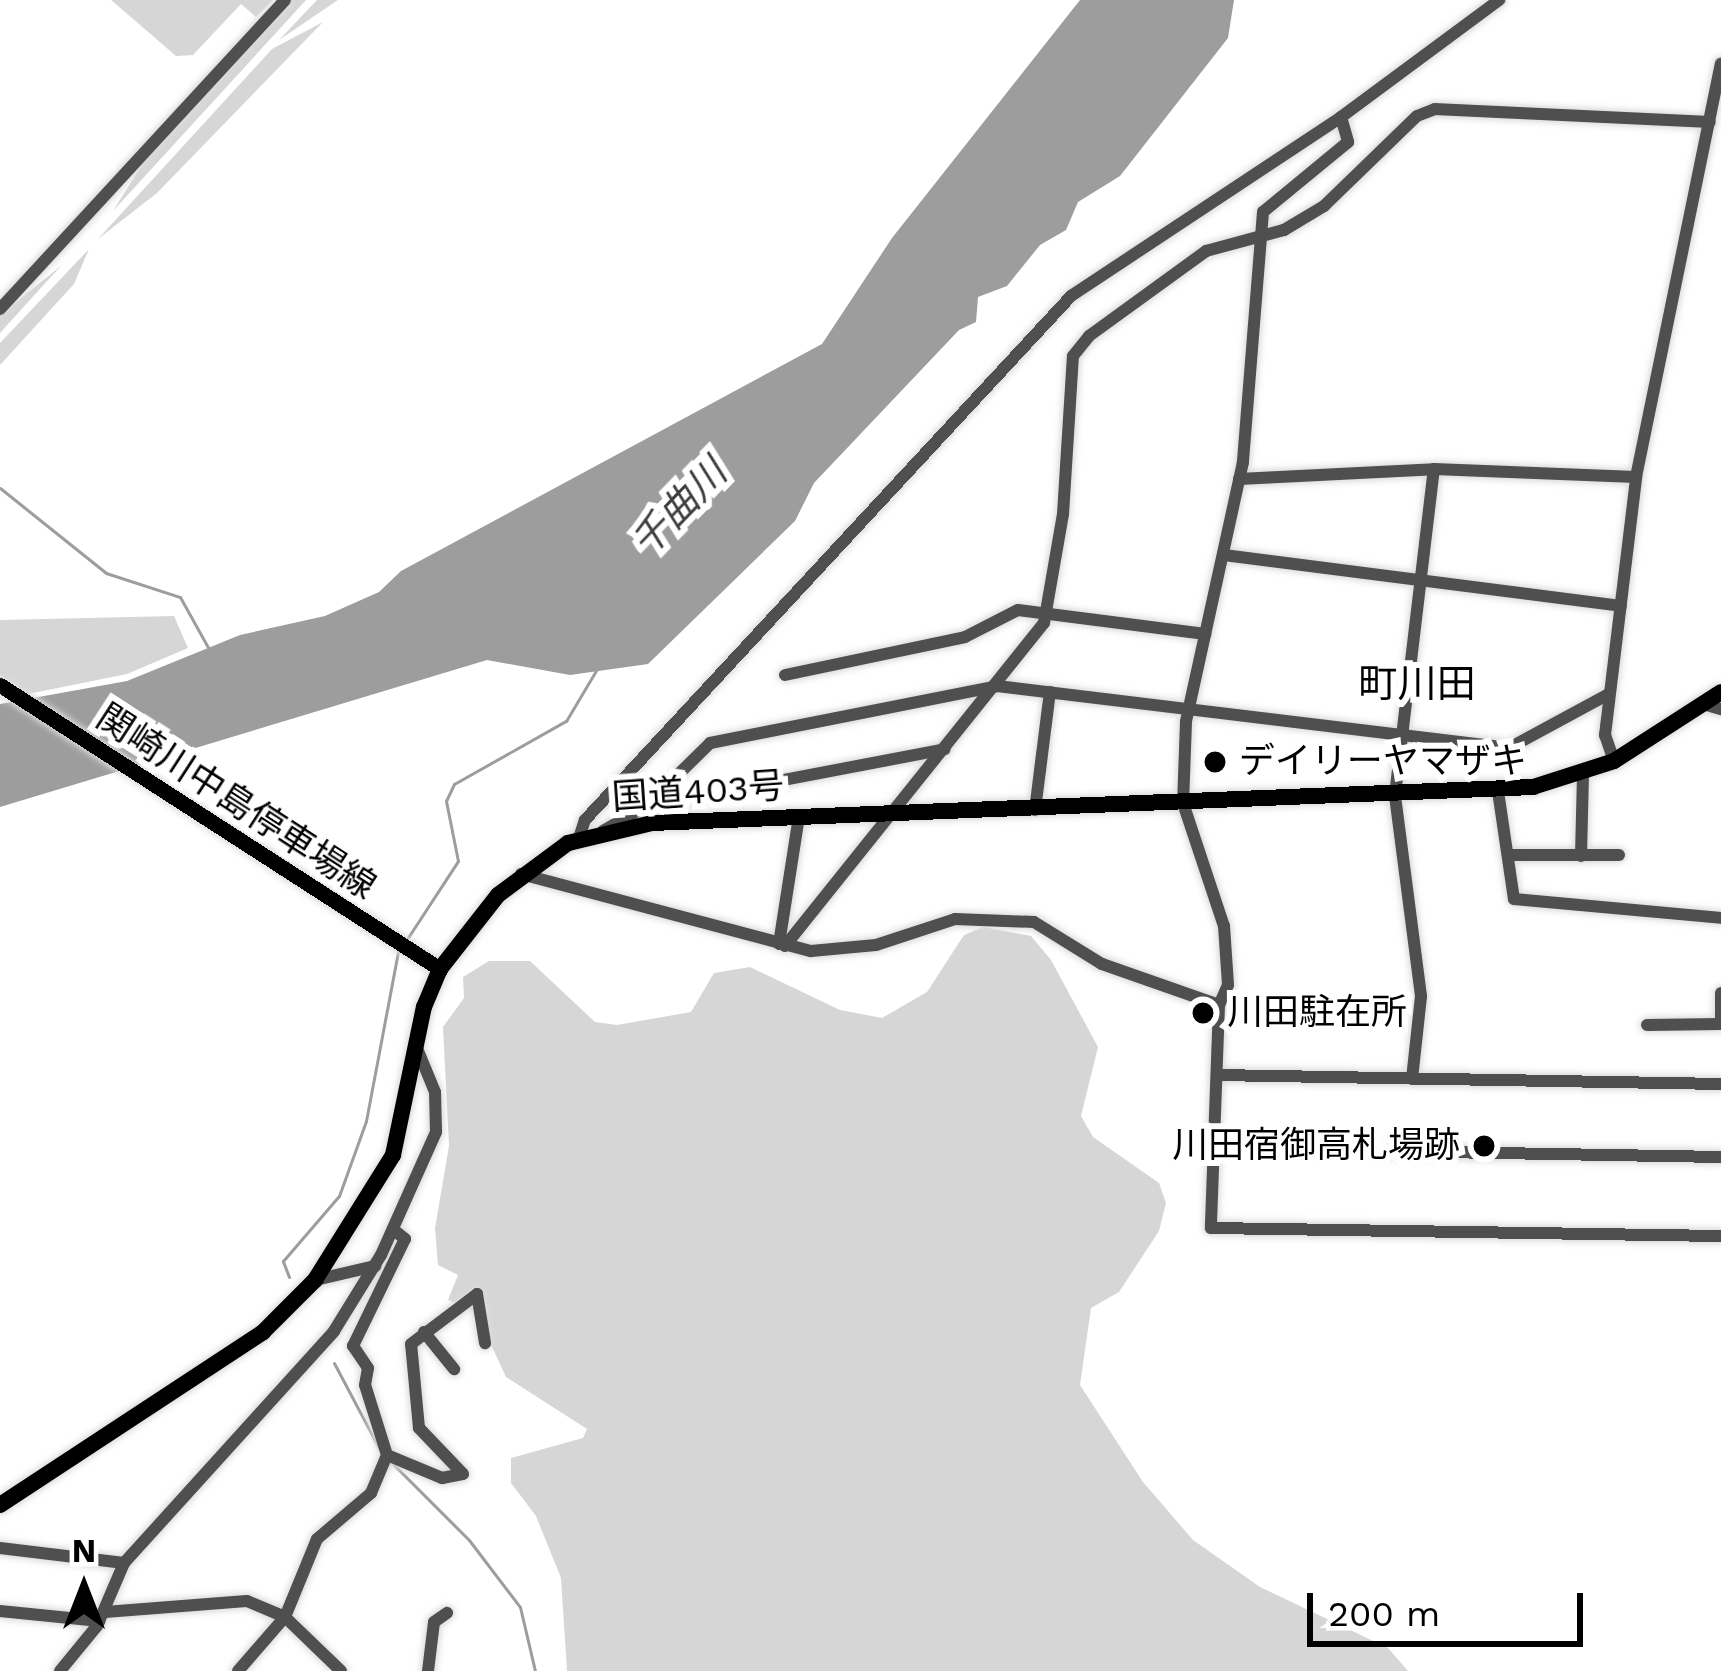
<!DOCTYPE html>
<meta charset="utf-8">
<style>
body{margin:0}
#map{position:relative;width:1721px;height:1671px;overflow:hidden;background:#fff;font-family:"Work Sans","Noto Sans JP",sans-serif}
div>[style]{position:absolute}
[style*='--x']{left:calc(var(--x)*1px);top:calc(var(--y)*1px);width:calc(var(--w)*1px);rotate:calc(var(--a)*1deg)}
.green>*{inset:0;background:#d6d6d6}
.water>*{inset:0;background:#9d9d9d}
.stream>*{height:3px;margin:-1.5px;padding:0 1.5px;transform-origin:1.5px;border-radius:1.5px;background:#9d9d9d}
.roads{filter:drop-shadow(0 0 3px #dbdbdb) drop-shadow(0 0 3px #dbdbdb)}
.minor>*{height:12px;margin:-6px;padding:0 6px;transform-origin:6px;border-radius:6px;background:#4f4f4f}
.major>*{height:15px;margin:-7.5px;padding:0 7.5px;transform-origin:7.5px;border-radius:7.5px;background:#000}
.highway>*{height:16px;margin:-8px;padding:0 8px;transform-origin:8px;border-radius:8px;background:#000}
.dots>*{width:33px;height:33px;translate:-50% -50%;box-sizing:border-box;border:6px solid #fff;border-radius:50%}
span{translate:-50% -50%;white-space:nowrap;text-align:center;line-height:1.15;-webkit-text-stroke:12px #fff;paint-order:stroke}
.poi-label{font-size:36px;color:#000}
.left{translate:0 -50%;text-align:left}
.right{translate:-100% -50%;text-align:right}
.street-label{font-size:36px;color:#000}
.water-label{font-size:39px;color:#3e3e3e;font-style:italic}
.neighbourhood-label{font-size:39px;color:#000}
.north{position:absolute;left:24px;top:1527px;width:120px;height:120px;-webkit-text-stroke:9px #fff;paint-order:stroke;rotate:0deg;font-size:33px;font-weight:700;line-height:48px;text-align:center;color:#000}
.north::after{content:'';display:block;margin:auto;width:42px;height:54px;background:#000;clip-path:polygon(50% 0,100% 100%,50% 72%,0 100%)}
.scale{position:absolute;left:1307px;top:1593px;width:276px;height:54px;box-sizing:border-box;border:6px solid #000;border-top:0;padding-left:15px;font-size:36px;line-height:42px;white-space:nowrap;color:#000;-webkit-text-stroke:9px #fff;paint-order:stroke}
</style>
<div id="map">
<div class="green">
<div style="clip-path:polygon(111px 0,273px 0,256px 17px,241px 4px,193px 55px,176px 56px)"></div>
<div style="clip-path:polygon(291px 0,306px 0,113px 211px,145px 160px)"></div>
<div style="clip-path:polygon(317px 0,338px 0,279px 40px)"></div>
<div style="clip-path:polygon(323px 22px,157px 193px,98px 239px,272px 49px)"></div>
<div style="clip-path:polygon(89px 249px,74px 284px,0 365px,0 343px)"></div>
<div style="clip-path:polygon(62px 265px,48px 280px,0 333px,0 315px)"></div>
<div style="clip-path:polygon(174px 616px,188px 648px,127px 674px,28px 694px,0 675px,0 620px)"></div>
<div style="clip-path:polygon(983px 927px,1031px 936px,1051px 960px,1098px 1047px,1081px 1116px,1093px 1137px,1159px 1183px,1166px 1203px,1159px 1231px,1119px 1292px,1091px 1308px,1080px 1385px,1143px 1482px,1193px 1540px,1260px 1587px,1388px 1648px,1408px 1671px,567px 1671px,561px 1578px,536px 1516px,511px 1483px,511px 1458px,583px 1438px,587px 1429px,506px 1377px,476px 1312px,448px 1300px,458px 1275px,438px 1265px,435px 1228px,449px 1146px,443px 1027px,464px 998px,463px 977px,489px 961px,530px 961px,595px 1022px,617px 1025px,691px 1012px,714px 973px,750px 967px,840px 1010px,882px 1018px,927px 992px,964px 935px)"></div>
</div>
<div class="water">
<div style="clip-path:polygon(1080px 0,1234px 0,1228px 38px,1120px 176px,1078px 202px,1066px 230px,1040px 245px,1007px 286px,978px 297px,976px 322px,959px 330px,814px 483px,795px 521px,648px 664px,570px 675px,487px 660px,0 807px,0 704px,127px 681px,240px 635px,325px 616px,379px 592px,401px 571px,822px 344px,892px 238px)"></div>
</div>
<div class="stream">
<div style="--x:0;--y:488;--w:136;--a:38.7"></div>
<div style="--x:106;--y:573;--w:78;--a:18"></div>
<div style="--x:180;--y:597;--w:60;--a:60.9"></div>
<div style="--x:407;--y:939;--w:93;--a:-56.8"></div>
<div style="--x:458;--y:861;--w:61;--a:-101.3"></div>
<div style="--x:446;--y:801;--w:19;--a:-65"></div>
<div style="--x:454;--y:784;--w:129;--a:-29.4"></div>
<div style="--x:566;--y:721;--w:61;--a:-59.2"></div>
<div style="--x:289;--y:1277;--w:17;--a:-111"></div>
<div style="--x:283;--y:1261;--w:86;--a:-49.3"></div>
<div style="--x:339;--y:1196;--w:80;--a:-70.2"></div>
<div style="--x:366;--y:1121;--w:172;--a:-79.3"></div>
<div style="--x:334;--y:1363;--w:98;--a:62.1"></div>
<div style="--x:391;--y:1462;--w:110;--a:45"></div>
<div style="--x:469;--y:1540;--w:84;--a:52.7"></div>
<div style="--x:520;--y:1607;--w:66;--a:76.8"></div>
</div>
<div class="roads">
<div class="minor">
<div style="--x:1341;--y:117;--w:26;--a:74"></div>
<div style="--x:1348;--y:142;--w:110;--a:140.5"></div>
<div style="--x:1263;--y:212;--w:251;--a:94.6"></div>
<div style="--x:1243;--y:462;--w:266;--a:102.4"></div>
<div style="--x:1186;--y:722;--w:81;--a:92.1"></div>
<div style="--x:1183;--y:803;--w:130;--a:71.6"></div>
<div style="--x:1224;--y:926;--w:59;--a:86.1"></div>
<div style="--x:1228;--y:985;--w:22;--a:114"></div>
<div style="--x:1219;--y:1005;--w:223;--a:92.1"></div>
<div style="--x:1211;--y:1228;--w:510;--a:0.9"></div>
<div style="--x:0;--y:309;--w:420;--a:-47.3"></div>
<div style="--x:1239;--y:479;--w:195;--a:-2.9"></div>
<div style="--x:1434;--y:469;--w:202;--a:2.3"></div>
<div style="--x:1224;--y:555;--w:400;--a:7.3"></div>
<div style="--x:785;--y:675;--w:184;--a:-11.9"></div>
<div style="--x:965;--y:637;--w:59;--a:-27"></div>
<div style="--x:1018;--y:610;--w:189;--a:7.3"></div>
<div style="--x:1703;--y:704;--w:19;--a:16"></div>
<div style="--x:1614;--y:761;--w:28;--a:-109"></div>
<div style="--x:1605;--y:735;--w:260;--a:-83.1"></div>
<div style="--x:1636;--y:477;--w:422;--a:-78.4"></div>
<div style="--x:1498;--y:791;--w:109;--a:81.6"></div>
<div style="--x:1514;--y:899;--w:208;--a:5.2"></div>
<div style="--x:647;--y:806;--w:303;--a:-10.8"></div>
<div style="--x:1035;--y:810;--w:119;--a:-82.8"></div>
<div style="--x:603;--y:831;--w:50;--a:-30.2"></div>
<div style="--x:646;--y:806;--w:90;--a:-44.5"></div>
<div style="--x:710;--y:743;--w:293;--a:-11.2"></div>
<div style="--x:997;--y:686;--w:516;--a:6.9"></div>
<div style="--x:1509;--y:748;--w:114;--a:-28.4"></div>
<div style="--x:579;--y:838;--w:19;--a:-72"></div>
<div style="--x:585;--y:820;--w:715;--a:-47.15"></div>
<div style="--x:1071;--y:296;--w:324;--a:-33.5"></div>
<div style="--x:1341;--y:117;--w:197;--a:-36.5"></div>
<div style="--x:1508;--y:855;--w:111;--a:0"></div>
<div style="--x:1581;--y:856;--w:84;--a:-88.6"></div>
<div style="--x:521;--y:874;--w:300;--a:14.9"></div>
<div style="--x:811;--y:951;--w:65;--a:-5.3"></div>
<div style="--x:876;--y:945;--w:83;--a:-18.2"></div>
<div style="--x:955;--y:919;--w:79;--a:2.2"></div>
<div style="--x:1034;--y:922;--w:80;--a:31.7"></div>
<div style="--x:1102;--y:964;--w:124;--a:19.3"></div>
<div style="--x:779;--y:944;--w:129;--a:-81.1"></div>
<div style="--x:785;--y:946;--w:414;--a:-51.3"></div>
<div style="--x:1044;--y:623;--w:111;--a:-80.1"></div>
<div style="--x:1063;--y:514;--w:158;--a:-86.4"></div>
<div style="--x:1073;--y:356;--w:26;--a:-51"></div>
<div style="--x:1089;--y:336;--w:145;--a:-36"></div>
<div style="--x:1206;--y:251;--w:81;--a:-15.1"></div>
<div style="--x:1284;--y:230;--w:47;--a:-31"></div>
<div style="--x:1324;--y:206;--w:129;--a:-44.1"></div>
<div style="--x:1417;--y:116;--w:19;--a:-21"></div>
<div style="--x:1435;--y:109;--w:275;--a:2.7"></div>
<div style="--x:1721;--y:993;--w:31;--a:90"></div>
<div style="--x:1647;--y:1025;--w:74;--a:-0.8"></div>
<div style="--x:1217;--y:1075;--w:504;--a:1.02"></div>
<div style="--x:1412;--y:1079;--w:83;--a:-83.8"></div>
<div style="--x:1421;--y:996;--w:203;--a:-97.4"></div>
<div style="--x:1395;--y:795;--w:328;--a:-83.2"></div>
<div style="--x:1216;--y:1148;--w:505;--a:1.02"></div>
<div style="--x:315;--y:1280;--w:62;--a:-13.1"></div>
<div style="--x:424;--y:1332;--w:48;--a:51"></div>
<div style="--x:387;--y:1455;--w:60;--a:22.7"></div>
<div style="--x:442;--y:1478;--w:21;--a:-11"></div>
<div style="--x:463;--y:1474;--w:64;--a:-133.7"></div>
<div style="--x:419;--y:1428;--w:84;--a:-95.4"></div>
<div style="--x:411;--y:1344;--w:83;--a:-37.1"></div>
<div style="--x:477;--y:1294;--w:50;--a:80.7"></div>
<div style="--x:0;--y:1548;--w:125;--a:6.9"></div>
<div style="--x:0;--y:1611;--w:100;--a:5.7"></div>
<div style="--x:105;--y:1612;--w:142;--a:-4.4"></div>
<div style="--x:247;--y:1601;--w:41;--a:22.8"></div>
<div style="--x:285;--y:1617;--w:78;--a:44"></div>
<div style="--x:60;--y:1671;--w:58;--a:-50.6"></div>
<div style="--x:97;--y:1626;--w:69;--a:-66.8"></div>
<div style="--x:124;--y:1563;--w:313;--a:-47.8"></div>
<div style="--x:334;--y:1331;--w:89;--a:-58.3"></div>
<div style="--x:381;--y:1255;--w:135;--a:-65.9"></div>
<div style="--x:436;--y:1132;--w:40;--a:-91.4"></div>
<div style="--x:435;--y:1092;--w:50;--a:-112.4"></div>
<div style="--x:238;--y:1671;--w:72;--a:-49"></div>
<div style="--x:285;--y:1617;--w:84;--a:-67.7"></div>
<div style="--x:317;--y:1539;--w:71;--a:-40.4"></div>
<div style="--x:371;--y:1493;--w:41;--a:-67.2"></div>
<div style="--x:387;--y:1455;--w:73;--a:-107.4"></div>
<div style="--x:365;--y:1385;--w:17;--a:-80"></div>
<div style="--x:368;--y:1368;--w:27;--a:-124"></div>
<div style="--x:353;--y:1346;--w:119;--a:-64.1"></div>
<div style="--x:405;--y:1239;--w:14;--a:-141"></div>
<div style="--x:428;--y:1671;--w:49;--a:-83"></div>
<div style="--x:434;--y:1622;--w:16;--a:-35"></div>
</div>
<div class="major">
<div style="--x:0;--y:685;--w:524;--a:32.84"></div>
</div>
<div class="highway">
<div style="--x:0;--y:1505;--w:315;--a:-33.3"></div>
<div style="--x:263;--y:1332;--w:74;--a:-45"></div>
<div style="--x:315;--y:1280;--w:147;--a:-58"></div>
<div style="--x:393;--y:1155;--w:151;--a:-78.2"></div>
<div style="--x:424;--y:1007;--w:41;--a:-67.2"></div>
<div style="--x:440;--y:969;--w:94;--a:-51.9"></div>
<div style="--x:498;--y:895;--w:87;--a:-36.6"></div>
<div style="--x:568;--y:843;--w:86;--a:-13.4"></div>
<div style="--x:652;--y:823;--w:882;--a:-2.34"></div>
<div style="--x:1533;--y:787;--w:85;--a:-17.8"></div>
<div style="--x:1614;--y:761;--w:127;--a:-32.8"></div>
</div>
</div>
<div class="dots">
<div style="left:1215px;top:762px;background:#000"></div>
<div style="left:1203px;top:1013px;background:#000"></div>
<div style="left:1484px;top:1146px;background:#000"></div>
</div>
<div class="poi-label">
<span class="left" style="left:1239px;top:762px">デイリーヤマザキ</span>
<span class="left" style="left:1227px;top:1013px">川田駐在所</span>
<span class="right" style="left:1460px;top:1146px">川田宿御高札場跡</span>
</div>
<div class="street-label">
<span style="left:698px;top:792px;rotate:-4deg">国道403号</span>
<span style="left:236px;top:802px;rotate:33deg">関崎川中島停車場線</span>
</div>
<div class="water-label">
<span style="left:679px;top:508px;rotate:-46deg">千曲川</span>
</div>
<div class="neighbourhood-label">
<span style="left:1417px;top:684px">町川田</span>
</div>
<div class="north">N</div>
<div class="scale">200 m</div>
</div>
